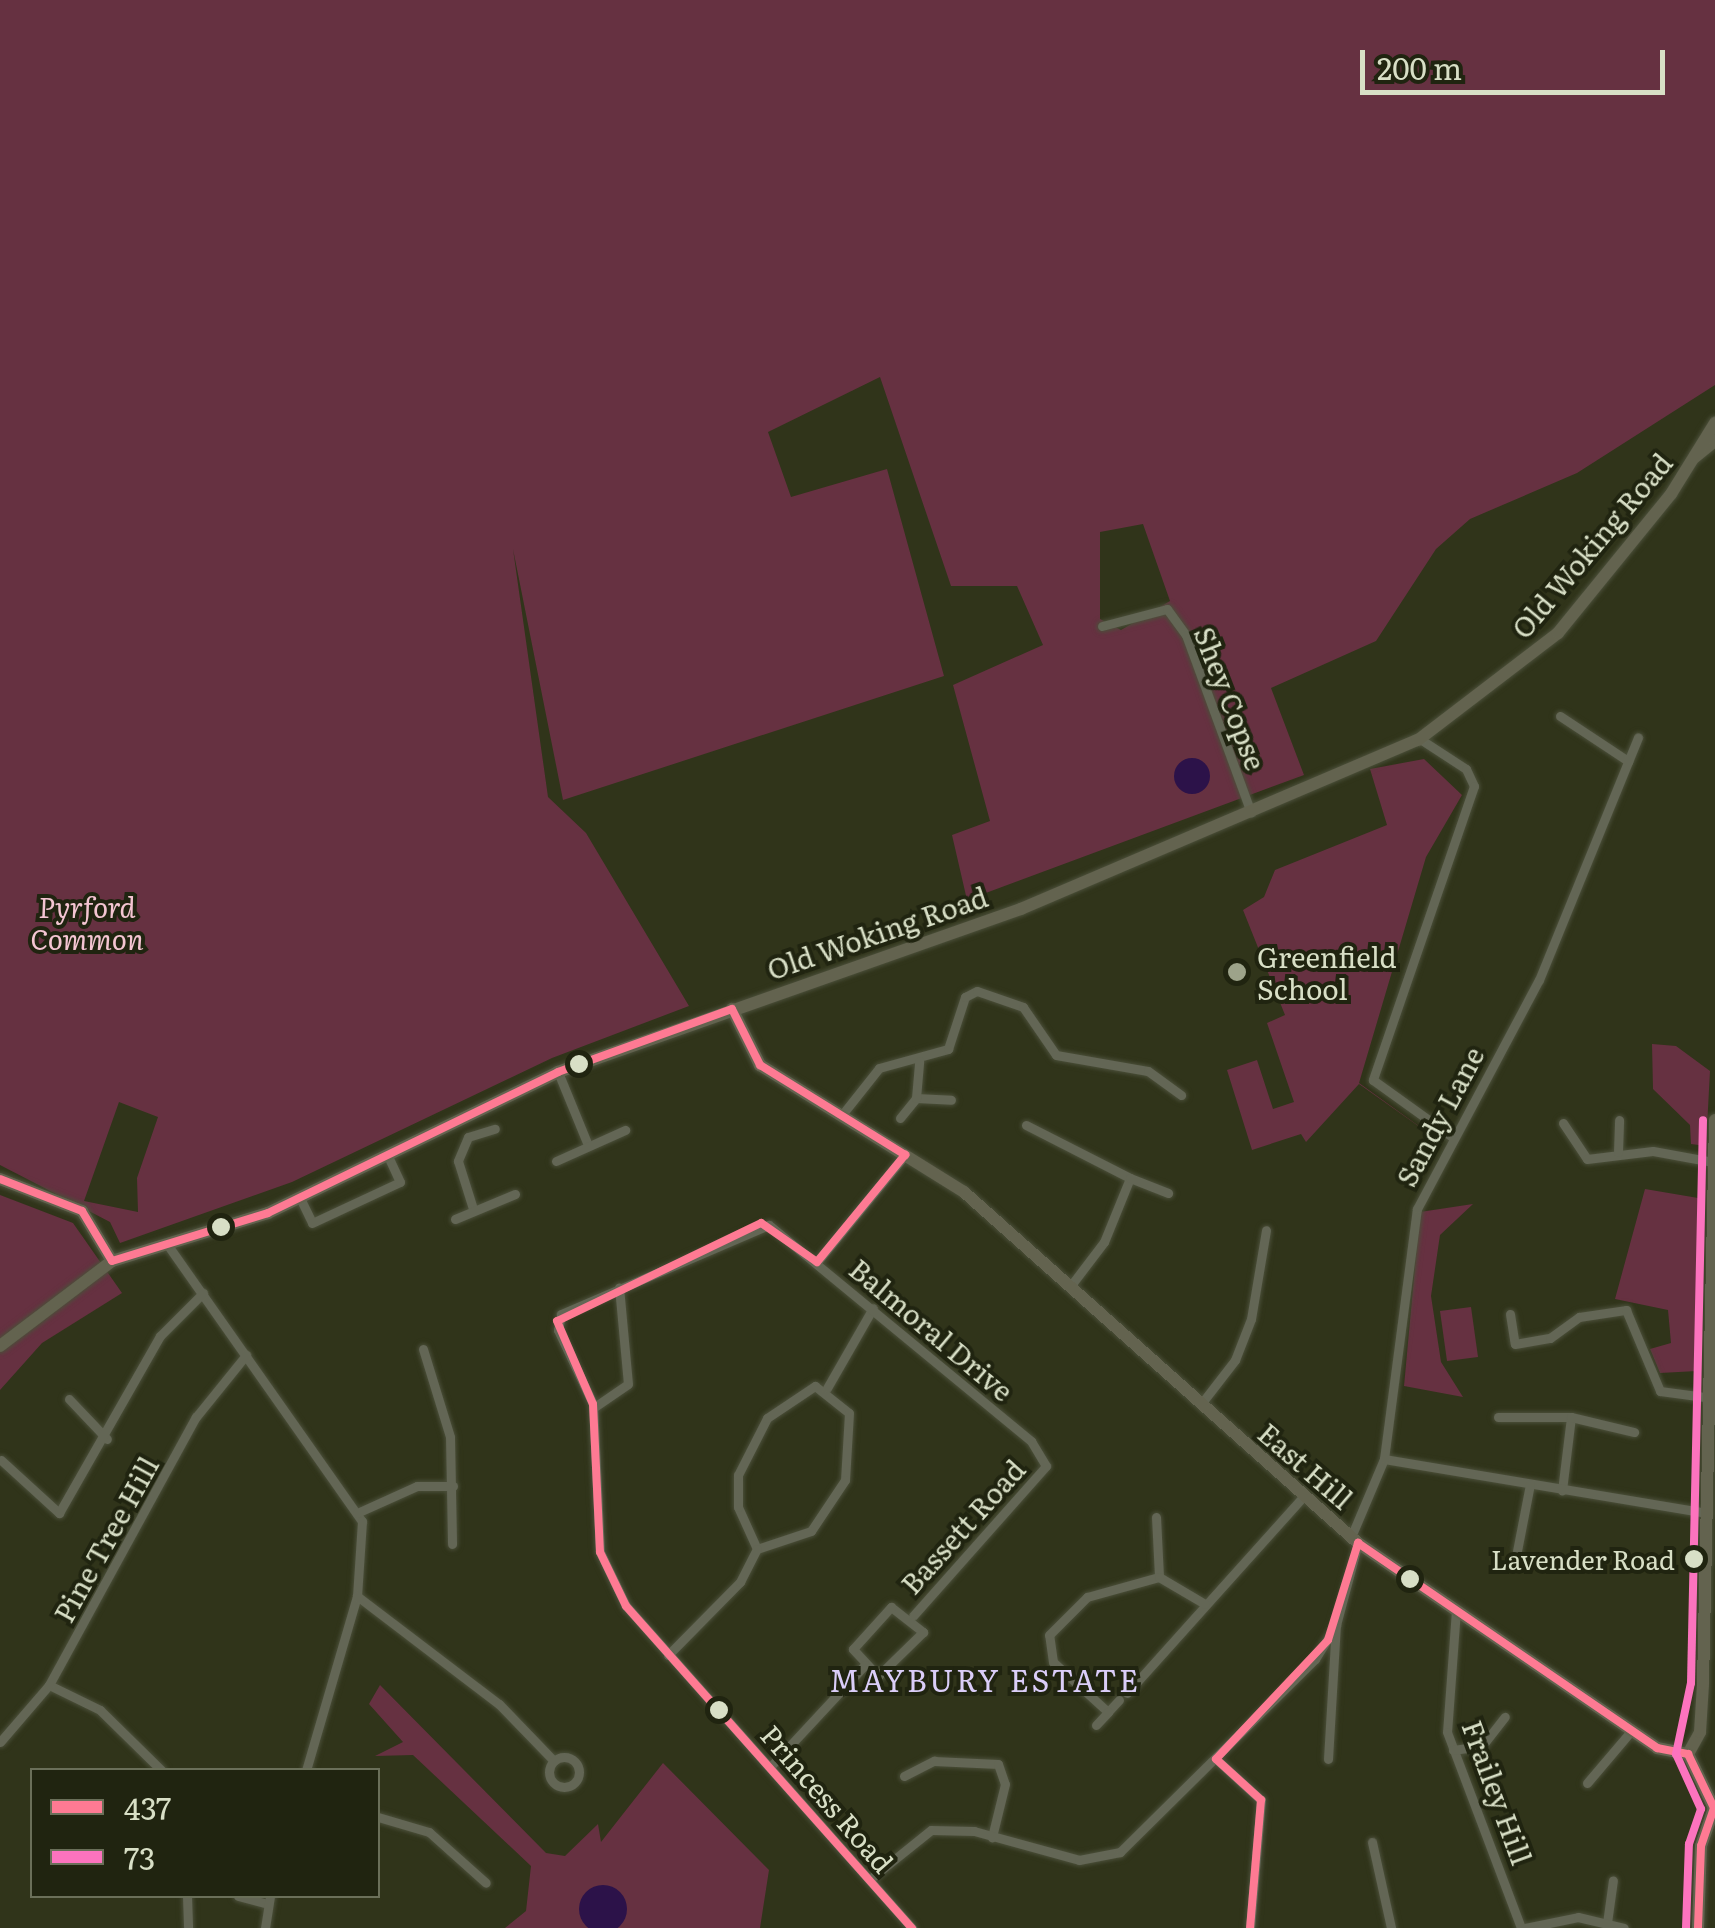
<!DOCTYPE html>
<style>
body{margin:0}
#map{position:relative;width:1715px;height:1928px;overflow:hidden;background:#30341a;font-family:Literata,serif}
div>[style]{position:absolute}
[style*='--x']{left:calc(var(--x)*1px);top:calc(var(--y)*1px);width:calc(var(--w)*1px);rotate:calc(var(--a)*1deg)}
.green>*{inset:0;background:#663141}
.water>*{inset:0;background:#2c1249}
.round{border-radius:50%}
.roads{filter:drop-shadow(0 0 2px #4b4f3a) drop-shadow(0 0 2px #4b4f3a)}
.street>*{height:9px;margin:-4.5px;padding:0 4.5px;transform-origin:4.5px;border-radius:4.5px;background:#636655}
.street>.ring{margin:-4.5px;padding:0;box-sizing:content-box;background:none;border:9px solid #636655;border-radius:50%}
.secondary>*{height:12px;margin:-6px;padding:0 6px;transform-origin:6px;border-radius:6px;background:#63634f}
.bus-1>*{height:8px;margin:-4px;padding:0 4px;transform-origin:4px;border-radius:4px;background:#fe7a93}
.bus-2>*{height:8px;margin:-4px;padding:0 4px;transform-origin:4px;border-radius:4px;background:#fc73be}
.dots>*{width:28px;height:28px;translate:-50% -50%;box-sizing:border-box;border:5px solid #202410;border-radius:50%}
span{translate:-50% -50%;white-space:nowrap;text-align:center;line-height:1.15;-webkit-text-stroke:8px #202410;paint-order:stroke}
.bus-label{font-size:26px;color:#d8dfc6}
.right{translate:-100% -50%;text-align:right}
.street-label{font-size:28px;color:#d8dfc6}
.park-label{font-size:28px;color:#f4c5d2;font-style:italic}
.poi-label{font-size:28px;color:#d8dfc6}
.left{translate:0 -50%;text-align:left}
.neighbourhood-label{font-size:30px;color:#dacdf8;letter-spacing:2.5px}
.legend{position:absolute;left:30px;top:1768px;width:350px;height:130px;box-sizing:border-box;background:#202410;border:2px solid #6a6f59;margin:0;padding:12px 18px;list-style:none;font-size:30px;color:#d8dfc6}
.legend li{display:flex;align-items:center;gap:20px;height:50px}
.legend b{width:50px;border:2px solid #6a6f59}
.scale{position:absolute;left:1360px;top:50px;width:305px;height:45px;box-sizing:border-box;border:5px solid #d8dfc6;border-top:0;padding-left:12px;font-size:30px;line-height:35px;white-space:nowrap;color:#d8dfc6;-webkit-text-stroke:8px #202410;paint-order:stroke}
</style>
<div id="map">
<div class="green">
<div style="clip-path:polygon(evenodd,0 0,1715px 0,1715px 385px,1577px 473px,1470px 519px,1436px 549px,1376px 641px,1271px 688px,1304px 775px,967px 900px,952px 835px,990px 821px,953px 685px,1043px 645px,1017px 586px,951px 586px,880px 377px,768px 432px,791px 497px,887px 469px,944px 676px,563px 800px,513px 549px,548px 797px,586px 833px,689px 1006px,552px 1058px,292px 1182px,120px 1243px,110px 1222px,0 1165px,0 0,1143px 524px,1170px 601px,1121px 630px,1100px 619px,1100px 532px,1143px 524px,0 0,119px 1102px,158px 1117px,137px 1178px,138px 1212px,84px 1201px,119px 1102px)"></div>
<div style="clip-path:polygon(1424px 759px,1462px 795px,1426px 857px,1359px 1083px,1441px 1142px,1359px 1084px,1306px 1142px,1301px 1134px,1252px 1150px,1227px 1070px,1257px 1060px,1273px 1109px,1294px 1102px,1267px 1023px,1285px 1015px,1243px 910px,1264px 897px,1275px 870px,1387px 825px,1370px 769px)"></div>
<div style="clip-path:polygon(1652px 1044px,1676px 1046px,1710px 1071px,1706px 1146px,1691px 1144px,1690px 1125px,1653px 1089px)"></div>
<div style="clip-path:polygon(1645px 1189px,1704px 1199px,1697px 1371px,1660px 1373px,1650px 1349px,1671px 1343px,1668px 1310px,1615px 1299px)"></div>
<div style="clip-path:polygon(0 1195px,73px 1223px,122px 1293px,42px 1343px,0 1390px)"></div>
<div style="clip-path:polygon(1473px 1204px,1440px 1235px,1431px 1296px,1441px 1362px,1463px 1397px,1404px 1386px,1420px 1212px)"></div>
<div style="clip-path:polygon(1471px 1307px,1478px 1357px,1447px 1361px,1440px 1311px)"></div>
<div style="clip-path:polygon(380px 1685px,546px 1853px,565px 1856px,598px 1824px,601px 1842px,663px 1763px,769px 1870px,760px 1928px,505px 1928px,526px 1911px,531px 1866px,413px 1755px,375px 1756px,403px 1742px,369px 1704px)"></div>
</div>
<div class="water">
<div class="round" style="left:1174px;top:758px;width:36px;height:36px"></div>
<div class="round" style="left:579px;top:1885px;width:48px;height:48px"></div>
</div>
<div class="roads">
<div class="street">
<div style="--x:1102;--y:626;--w:67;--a:-14.7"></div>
<div style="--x:1167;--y:609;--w:32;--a:54"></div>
<div style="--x:1186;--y:635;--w:189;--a:69.9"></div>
<div style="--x:1560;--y:716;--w:82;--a:33.5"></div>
<div style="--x:1420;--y:739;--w:55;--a:33.1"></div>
<div style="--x:1466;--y:769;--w:19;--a:65"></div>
<div style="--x:1474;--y:786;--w:311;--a:109"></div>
<div style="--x:1373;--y:1080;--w:96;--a:35.7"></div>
<div style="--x:558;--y:1072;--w:79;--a:67.7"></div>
<div style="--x:916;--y:1098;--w:35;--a:3"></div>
<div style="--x:841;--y:1116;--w:61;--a:-51.6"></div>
<div style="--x:879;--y:1068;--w:72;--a:-15.4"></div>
<div style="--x:948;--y:1049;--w:55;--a:-71.9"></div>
<div style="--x:965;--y:997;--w:13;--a:-27"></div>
<div style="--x:977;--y:991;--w:49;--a:19.2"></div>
<div style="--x:1023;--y:1007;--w:58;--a:55.5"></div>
<div style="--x:1056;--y:1055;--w:93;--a:9.9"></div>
<div style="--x:1148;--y:1071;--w:41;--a:36"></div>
<div style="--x:900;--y:1118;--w:26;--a:-51"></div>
<div style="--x:916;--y:1098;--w:37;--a:-85"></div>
<div style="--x:1563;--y:1123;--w:43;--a:56.3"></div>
<div style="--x:1587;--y:1159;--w:66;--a:-6.9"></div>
<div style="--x:1653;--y:1151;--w:61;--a:10.4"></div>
<div style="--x:1026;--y:1125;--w:117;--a:27"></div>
<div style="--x:468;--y:1137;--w:26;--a:113"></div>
<div style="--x:458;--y:1161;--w:50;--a:72.6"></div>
<div style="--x:468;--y:1137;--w:28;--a:-17"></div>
<div style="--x:1618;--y:1152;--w:32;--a:-88"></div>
<div style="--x:556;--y:1161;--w:76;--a:-24.2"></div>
<div style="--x:301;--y:1200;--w:25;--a:64"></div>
<div style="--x:312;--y:1223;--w:97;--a:-25"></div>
<div style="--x:400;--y:1182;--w:29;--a:-115"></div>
<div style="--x:455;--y:1219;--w:65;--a:-22.6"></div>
<div style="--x:167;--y:1244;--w:339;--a:54.9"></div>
<div style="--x:362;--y:1521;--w:75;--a:93.8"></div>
<div style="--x:357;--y:1596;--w:181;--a:106.3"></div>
<div style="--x:817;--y:1262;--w:139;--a:-50.6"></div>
<div style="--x:1072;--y:1284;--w:53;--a:-52.7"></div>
<div style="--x:1104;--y:1242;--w:69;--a:-67.9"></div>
<div style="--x:1130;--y:1178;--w:41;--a:21.5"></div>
<div style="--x:1510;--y:1314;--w:30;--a:81"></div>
<div style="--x:1515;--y:1344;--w:36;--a:-10"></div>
<div style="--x:1550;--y:1338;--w:36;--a:-36"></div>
<div style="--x:1579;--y:1317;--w:48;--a:-8.5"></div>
<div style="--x:1626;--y:1310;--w:88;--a:67.2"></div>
<div style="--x:1660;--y:1391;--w:45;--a:7.6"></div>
<div style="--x:423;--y:1349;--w:92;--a:72.9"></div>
<div style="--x:450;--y:1437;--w:107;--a:88.9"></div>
<div style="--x:815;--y:1386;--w:43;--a:38.5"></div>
<div style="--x:849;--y:1413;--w:67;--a:93.4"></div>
<div style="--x:845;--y:1480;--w:61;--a:123.7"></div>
<div style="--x:811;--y:1531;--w:57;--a:161.6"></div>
<div style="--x:757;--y:1549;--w:46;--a:-114.3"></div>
<div style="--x:738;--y:1507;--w:32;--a:-90"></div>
<div style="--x:738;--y:1475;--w:64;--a:-63"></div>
<div style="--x:767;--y:1418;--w:58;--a:-33.7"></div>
<div style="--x:827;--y:1388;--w:92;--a:-60.1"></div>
<div style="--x:69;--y:1399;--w:55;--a:46.5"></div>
<div style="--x:1201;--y:1404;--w:56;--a:-52.3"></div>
<div style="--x:1235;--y:1360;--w:44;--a:-68.7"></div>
<div style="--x:1251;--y:1319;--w:90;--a:-80.4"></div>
<div style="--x:593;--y:1408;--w:42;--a:-34.4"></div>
<div style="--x:628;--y:1384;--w:97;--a:-95.3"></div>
<div style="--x:1498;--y:1417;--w:73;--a:0"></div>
<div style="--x:1571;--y:1417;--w:74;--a:97"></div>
<div style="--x:1571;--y:1417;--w:65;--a:13.4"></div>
<div style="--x:1384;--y:1459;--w:326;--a:9.5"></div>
<div style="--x:1;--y:1460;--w:79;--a:42.4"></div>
<div style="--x:59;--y:1513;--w:204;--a:-60.3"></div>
<div style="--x:160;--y:1336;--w:61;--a:-45"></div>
<div style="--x:357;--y:1513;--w:66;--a:-24.2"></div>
<div style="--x:417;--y:1486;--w:36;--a:0"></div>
<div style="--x:1156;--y:1517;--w:60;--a:87.1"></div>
<div style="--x:1351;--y:1537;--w:85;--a:-67.1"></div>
<div style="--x:1384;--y:1459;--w:252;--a:-82.5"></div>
<div style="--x:1417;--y:1209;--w:259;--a:-62"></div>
<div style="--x:1539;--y:980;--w:262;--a:-67.8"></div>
<div style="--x:1517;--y:1551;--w:68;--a:-79"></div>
<div style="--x:357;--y:1596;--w:178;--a:37.3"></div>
<div style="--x:499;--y:1704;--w:79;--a:46"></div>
<div style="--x:891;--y:1607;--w:41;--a:38"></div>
<div style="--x:923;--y:1632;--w:63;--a:135.6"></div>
<div style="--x:878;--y:1676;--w:37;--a:-133"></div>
<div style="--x:853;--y:1649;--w:57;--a:-47.9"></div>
<div style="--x:1456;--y:1610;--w:122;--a:94.2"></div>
<div style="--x:1447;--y:1732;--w:210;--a:69.3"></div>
<div style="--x:668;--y:1655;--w:103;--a:-45.4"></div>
<div style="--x:740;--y:1582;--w:37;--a:-63"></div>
<div style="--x:49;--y:1685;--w:57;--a:26.1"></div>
<div style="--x:100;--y:1710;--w:86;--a:44.5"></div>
<div style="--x:1127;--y:1693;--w:263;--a:-48.1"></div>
<div style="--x:1119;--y:1700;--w:16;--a:133"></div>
<div style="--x:1108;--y:1712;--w:74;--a:-137.7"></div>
<div style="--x:1053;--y:1662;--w:27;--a:-98"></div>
<div style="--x:1049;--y:1635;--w:54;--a:-45"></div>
<div style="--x:1087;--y:1597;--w:75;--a:-15.5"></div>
<div style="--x:1159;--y:1577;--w:53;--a:30.4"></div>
<div style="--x:1096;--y:1725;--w:18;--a:-47"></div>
<div style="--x:0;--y:1742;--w:75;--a:-49.3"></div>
<div style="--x:49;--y:1685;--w:306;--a:-61.3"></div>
<div style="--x:196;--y:1417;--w:80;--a:-51.1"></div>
<div style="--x:1453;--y:1750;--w:29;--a:-8"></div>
<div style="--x:1482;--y:1746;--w:37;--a:-52"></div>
<div class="ring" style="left:549px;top:1757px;width:21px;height:21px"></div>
<div style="--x:1216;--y:1759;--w:61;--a:42.3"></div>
<div style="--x:1261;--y:1800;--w:128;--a:94.9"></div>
<div style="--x:1328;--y:1759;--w:134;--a:-86.6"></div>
<div style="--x:1336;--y:1625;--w:85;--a:-75"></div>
<div style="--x:771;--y:1766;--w:138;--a:-47.1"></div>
<div style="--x:904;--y:1776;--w:34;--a:-27"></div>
<div style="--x:934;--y:1761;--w:64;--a:2.7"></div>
<div style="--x:998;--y:1764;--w:21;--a:71"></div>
<div style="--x:1005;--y:1784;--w:55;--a:103.8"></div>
<div style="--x:1587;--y:1783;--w:70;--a:-49.7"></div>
<div style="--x:378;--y:1817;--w:53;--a:16.4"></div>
<div style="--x:429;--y:1832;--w:76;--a:41.8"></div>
<div style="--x:1372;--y:1842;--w:88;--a:77.5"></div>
<div style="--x:870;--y:1879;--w:78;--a:-38.8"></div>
<div style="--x:931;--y:1830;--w:43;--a:1.3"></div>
<div style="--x:974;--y:1831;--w:109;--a:15.4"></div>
<div style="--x:1079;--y:1860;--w:42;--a:-11"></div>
<div style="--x:1120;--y:1852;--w:274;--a:-44.7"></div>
<div style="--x:1315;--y:1659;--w:40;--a:-58"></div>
<div style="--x:187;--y:1896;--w:32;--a:88"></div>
<div style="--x:238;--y:1896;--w:31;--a:15"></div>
<div style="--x:1607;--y:1923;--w:43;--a:-82.1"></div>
<div style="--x:265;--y:1928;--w:32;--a:-81"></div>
<div style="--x:912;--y:1928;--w:431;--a:-131.6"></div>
<div style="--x:626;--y:1606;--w:60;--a:-115.7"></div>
<div style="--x:600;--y:1552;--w:148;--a:-92.7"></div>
<div style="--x:593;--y:1404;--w:82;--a:-115.3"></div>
<div style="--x:558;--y:1330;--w:16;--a:-79"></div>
<div style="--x:561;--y:1314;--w:226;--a:-23.2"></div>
<div style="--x:769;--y:1225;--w:340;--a:39.5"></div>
<div style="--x:1031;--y:1441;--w:29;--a:59"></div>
<div style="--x:1046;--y:1466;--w:200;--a:131.6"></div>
<div style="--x:1525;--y:1928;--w:54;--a:-11.7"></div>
<div style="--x:1578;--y:1917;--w:47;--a:13.4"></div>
</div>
<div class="secondary">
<div style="--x:1695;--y:457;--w:26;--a:-39"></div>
<div style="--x:732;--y:1009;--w:63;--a:63.4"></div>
<div style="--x:760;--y:1065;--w:240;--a:31.9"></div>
<div style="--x:964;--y:1192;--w:528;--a:41.7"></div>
<div style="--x:1358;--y:1543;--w:363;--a:34.4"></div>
<div style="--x:1657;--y:1748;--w:32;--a:11"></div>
<div style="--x:0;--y:1179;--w:88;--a:21.3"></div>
<div style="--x:82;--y:1211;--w:58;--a:59"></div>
<div style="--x:0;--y:1346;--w:141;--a:-37.2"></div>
<div style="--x:112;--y:1261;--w:163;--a:-17.1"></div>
<div style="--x:268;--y:1213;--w:322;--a:-25.9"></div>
<div style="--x:558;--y:1072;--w:491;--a:-19.4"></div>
<div style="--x:1021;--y:909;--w:431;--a:-23.1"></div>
<div style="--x:1418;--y:740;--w:176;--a:-37.4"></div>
<div style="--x:1558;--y:633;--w:179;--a:-50.9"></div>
<div style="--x:1671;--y:494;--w:84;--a:-58.2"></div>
<div style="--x:1688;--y:1754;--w:25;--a:-61"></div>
<div style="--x:1700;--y:1732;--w:48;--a:-86.4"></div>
<div style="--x:1703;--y:1684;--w:564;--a:-88.78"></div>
<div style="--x:1688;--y:1754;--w:60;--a:64.3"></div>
<div style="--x:1714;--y:1808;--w:40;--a:108.9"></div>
<div style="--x:1701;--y:1846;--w:82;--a:92.1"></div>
</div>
</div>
<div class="bus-1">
<div style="--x:732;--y:1009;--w:63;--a:63.4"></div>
<div style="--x:760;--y:1065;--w:171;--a:31.8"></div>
<div style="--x:0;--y:1179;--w:88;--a:21.3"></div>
<div style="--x:82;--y:1211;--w:58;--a:59"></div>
<div style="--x:112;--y:1261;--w:163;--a:-17.1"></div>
<div style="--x:268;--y:1213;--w:322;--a:-25.9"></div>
<div style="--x:558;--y:1072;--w:185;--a:-19.9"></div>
<div style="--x:817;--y:1262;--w:68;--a:-145.1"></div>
<div style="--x:761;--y:1223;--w:226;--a:154.3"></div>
<div style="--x:557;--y:1321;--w:90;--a:66.6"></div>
<div style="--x:593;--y:1404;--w:148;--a:87.3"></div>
<div style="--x:600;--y:1552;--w:60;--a:64.3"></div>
<div style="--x:626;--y:1606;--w:431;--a:48.4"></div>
<div style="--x:817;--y:1262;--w:139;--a:-50.6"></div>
<div style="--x:1358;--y:1543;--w:363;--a:34.4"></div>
<div style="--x:1657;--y:1748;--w:32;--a:11"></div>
<div style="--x:1688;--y:1754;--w:60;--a:64.3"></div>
<div style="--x:1714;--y:1808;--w:40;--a:108.9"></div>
<div style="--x:1701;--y:1846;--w:82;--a:92.1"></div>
<div style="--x:1216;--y:1759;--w:163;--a:-46.7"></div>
<div style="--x:1328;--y:1640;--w:102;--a:-72.8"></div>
<div style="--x:1216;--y:1759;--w:61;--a:42.3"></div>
<div style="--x:1261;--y:1800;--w:128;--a:94.9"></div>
</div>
<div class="bus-2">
<div style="--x:1686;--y:1928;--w:84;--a:-88"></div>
<div style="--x:1689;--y:1844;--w:37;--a:-71"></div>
<div style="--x:1701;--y:1809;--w:60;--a:-114.4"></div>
<div style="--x:1676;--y:1754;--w:73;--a:-78.1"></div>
<div style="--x:1691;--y:1683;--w:563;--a:-88.78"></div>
</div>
<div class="dots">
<div style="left:1237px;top:972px;background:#9da38a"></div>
<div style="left:579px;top:1064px;background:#d8dfc6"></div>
<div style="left:221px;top:1227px;background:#d8dfc6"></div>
<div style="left:1694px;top:1559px;background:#d8dfc6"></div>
<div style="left:1410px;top:1579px;background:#d8dfc6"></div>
<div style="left:719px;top:1710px;background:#d8dfc6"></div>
</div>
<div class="bus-label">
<span class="right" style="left:1675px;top:1559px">Lavender Road</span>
</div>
<div class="street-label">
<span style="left:1591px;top:545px;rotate:-50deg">Old Woking Road</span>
<span style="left:1231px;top:698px;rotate:69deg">Shey Copse</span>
<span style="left:877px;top:932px;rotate:-19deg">Old Woking Road</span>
<span style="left:1439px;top:1116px;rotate:-62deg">Sandy Lane</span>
<span style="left:932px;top:1329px;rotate:40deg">Balmoral Drive</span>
<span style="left:1306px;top:1465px;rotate:41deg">East Hill</span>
<span style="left:962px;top:1526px;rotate:-48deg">Bassett Road</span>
<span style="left:105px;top:1539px;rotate:-61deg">Pine Tree Hill</span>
<span style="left:1498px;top:1792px;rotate:70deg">Frailey Hill</span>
<span style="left:828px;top:1798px;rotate:49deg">Princess Road</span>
</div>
<div class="park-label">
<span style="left:87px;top:922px">Pyrford<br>Common</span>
</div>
<div class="poi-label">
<span class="left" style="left:1257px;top:972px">Greenfield<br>School</span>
</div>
<div class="neighbourhood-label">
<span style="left:985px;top:1679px">MAYBURY ESTATE</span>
</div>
<ul class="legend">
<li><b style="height:12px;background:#fe7a93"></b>437</li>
<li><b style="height:12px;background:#fc73be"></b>73</li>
</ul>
<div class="scale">200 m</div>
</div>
